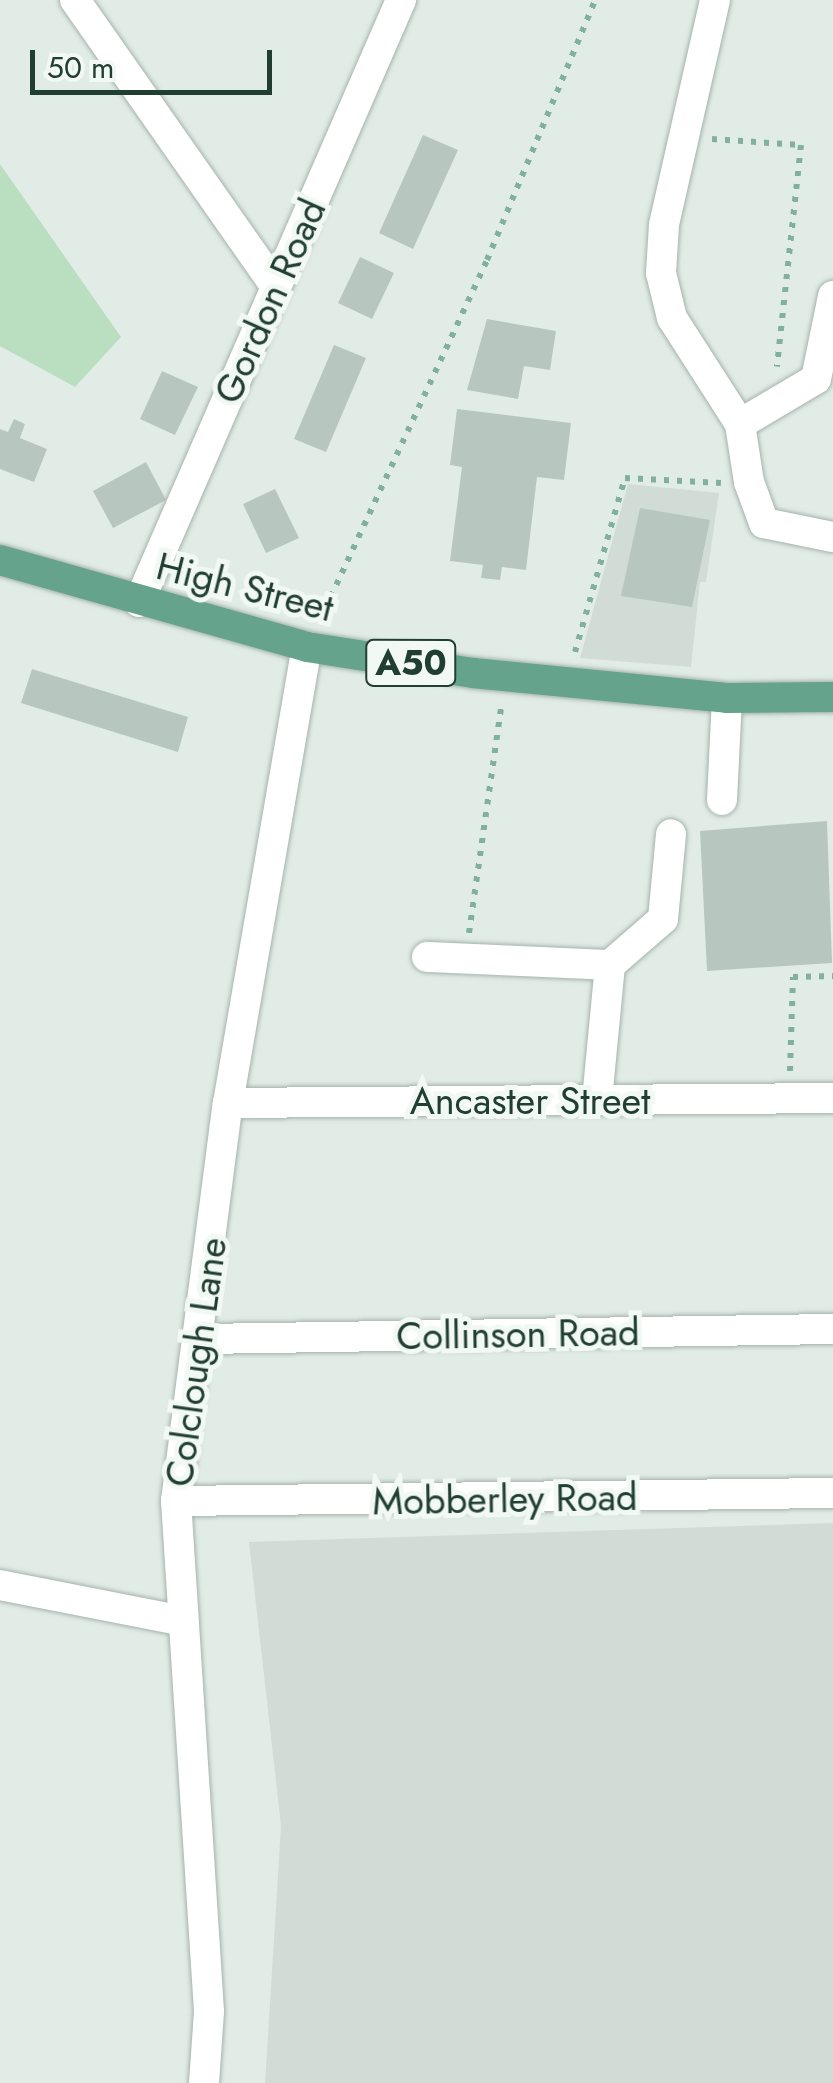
<!DOCTYPE html>
<style>
body{margin:0}
#map{position:relative;width:833px;height:2083px;overflow:hidden;background:#e2ece7;font-family:Jost,sans-serif}
div>[style]{position:absolute}
[style*='--x']{left:calc(var(--x)*1px);top:calc(var(--y)*1px);width:calc(var(--w)*1px);rotate:calc(var(--a)*1deg)}
.built>*{inset:0;background:#d0dcd5}
.green>*{inset:0;background:#badec0}
.building>*{inset:0;background:#b7c7bf}
.path>*{height:6px;margin-top:-3px;transform-origin:0;background:repeating-linear-gradient(90deg,#81b19d 0 5px,transparent 0 13px)}
.roads{filter:drop-shadow(0 0 2px #a4b4ad) drop-shadow(0 0 2px #a4b4ad)}
.minor>*{height:30px;margin:-15px;padding:0 15px;transform-origin:15px;border-radius:15px;background:#fff}
.major>*{height:30px;margin:-15px;padding:0 15px;transform-origin:15px;border-radius:15px;background:#65a38d}
span{translate:-50% -50%;white-space:nowrap;text-align:center;line-height:1.15;-webkit-text-stroke:10px #f2f9f5;paint-order:stroke}
.shield-label span{padding:2px 8px;background:#f2f9f5;border:2px solid;border-radius:8px;-webkit-text-stroke-width:0}
.shield-label{font-size:35px;color:#213e33;font-weight:700}
.street-label{font-size:38px;color:#213e33}
.scale{position:absolute;left:30px;top:50px;width:242px;height:45px;box-sizing:border-box;border:5px solid #213e33;border-top:0;padding-left:12px;font-size:30px;line-height:35px;white-space:nowrap;color:#213e33;-webkit-text-stroke:8px #f2f9f5;paint-order:stroke}
</style>
<div id="map">
<div class="built">
<div style="clip-path:polygon(628px 484px,719px 493px,706px 582px,700px 582px,691px 667px,580px 658px)"></div>
<div style="clip-path:polygon(833px 1523px,833px 2083px,265px 2083px,281px 1826px,249px 1542px)"></div>
</div>
<div class="green">
<div style="clip-path:polygon(0 164px,121px 337px,75px 387px,0 346px)"></div>
</div>
<div class="building">
<div style="clip-path:polygon(423px 135px,458px 150px,413px 249px,379px 233px)"></div>
<div style="clip-path:polygon(360px 257px,394px 273px,372px 319px,338px 303px)"></div>
<div style="clip-path:polygon(487px 319px,556px 331px,550px 370px,524px 366px,518px 399px,467px 390px)"></div>
<div style="clip-path:polygon(334px 345px,366px 358px,326px 452px,294px 439px)"></div>
<div style="clip-path:polygon(162px 371px,198px 387px,175px 435px,140px 419px)"></div>
<div style="clip-path:polygon(457px 409px,571px 423px,564px 480px,537px 477px,526px 570px,502px 567px,500px 580px,481px 578px,483px 565px,450px 561px,462px 467px,450px 465px)"></div>
<div style="clip-path:polygon(14px 419px,25px 424px,20px 438px,47px 449px,34px 482px,0 469px,0 429px,8px 432px)"></div>
<div style="clip-path:polygon(146px 462px,166px 500px,113px 528px,93px 491px)"></div>
<div style="clip-path:polygon(275px 489px,299px 538px,266px 553px,243px 504px)"></div>
<div style="clip-path:polygon(640px 508px,710px 520px,692px 607px,621px 596px)"></div>
<div style="clip-path:polygon(32px 669px,188px 717px,178px 752px,21px 703px)"></div>
<div style="clip-path:polygon(827px 821px,832px 963px,707px 971px,700px 831px)"></div>
</div>
<div class="path">
<div style="--x:712;--y:139;--w:89;--a:3.9"></div>
<div style="--x:801;--y:145;--w:223;--a:96.2"></div>
<div style="--x:320;--y:620;--w:397;--a:-65.1"></div>
<div style="--x:487;--y:260;--w:282;--a:-67.4"></div>
<div style="--x:575;--y:652;--w:181;--a:-74"></div>
<div style="--x:625;--y:478;--w:96;--a:3"></div>
<div style="--x:469;--y:933;--w:233;--a:-81.9"></div>
<div style="--x:790;--y:1071;--w:94;--a:-88.2"></div>
<div style="--x:793;--y:977;--w:40;--a:-1.4"></div>
</div>
<div class="roads">
<div class="minor">
<div style="--x:75;--y:0;--w:350;--a:55"></div>
<div style="--x:715;--y:0;--w:231;--a:102.8"></div>
<div style="--x:664;--y:225;--w:48;--a:93.6"></div>
<div style="--x:661;--y:273;--w:46;--a:76.3"></div>
<div style="--x:672;--y:318;--w:126;--a:57.3"></div>
<div style="--x:740;--y:424;--w:59;--a:81.2"></div>
<div style="--x:749;--y:482;--w:44;--a:69.9"></div>
<div style="--x:764;--y:523;--w:70;--a:11.5"></div>
<div style="--x:740;--y:424;--w:88;--a:-30.6"></div>
<div style="--x:816;--y:379;--w:85;--a:-78.4"></div>
<div style="--x:139;--y:602;--w:657;--a:-66.48"></div>
<div style="--x:722;--y:800;--w:102;--a:-87.2"></div>
<div style="--x:427;--y:957;--w:183;--a:2.5"></div>
<div style="--x:610;--y:965;--w:136;--a:95.5"></div>
<div style="--x:610;--y:965;--w:70;--a:-41"></div>
<div style="--x:663;--y:919;--w:85;--a:-84.6"></div>
<div style="--x:228;--y:1103;--w:605;--a:-0.47"></div>
<div style="--x:202;--y:1339;--w:631;--a:-0.91"></div>
<div style="--x:176;--y:1501;--w:657;--a:-0.7"></div>
<div style="--x:0;--y:1585;--w:187;--a:11.1"></div>
<div style="--x:204;--y:2083;--w:72;--a:-86"></div>
<div style="--x:209;--y:2011;--w:511;--a:-93.7"></div>
<div style="--x:176;--y:1501;--w:401;--a:-82.6"></div>
<div style="--x:228;--y:1103;--w:463;--a:-80.2"></div>
</div>
<div class="major">
<div style="--x:0;--y:560;--w:319;--a:15.8"></div>
<div style="--x:307;--y:647;--w:168;--a:8.9"></div>
<div style="--x:473;--y:673;--w:255;--a:5.6"></div>
<div style="--x:727;--y:698;--w:106;--a:-0.5"></div>
</div>
</div>
<div class="shield-label">
<span style="left:411px;top:663px">A50</span>
</div>
<div class="street-label">
<span style="left:270px;top:301px;rotate:-66deg">Gordon Road</span>
<span style="left:245px;top:587px;rotate:14deg">High Street</span>
<span style="left:530px;top:1101px">Ancaster Street</span>
<span style="left:518px;top:1334px;rotate:-1deg">Collinson Road</span>
<span style="left:196px;top:1362px;rotate:-82deg">Colclough Lane</span>
<span style="left:505px;top:1499px;rotate:-1deg">Mobberley Road</span>
</div>
<div class="scale">50 m</div>
</div>
